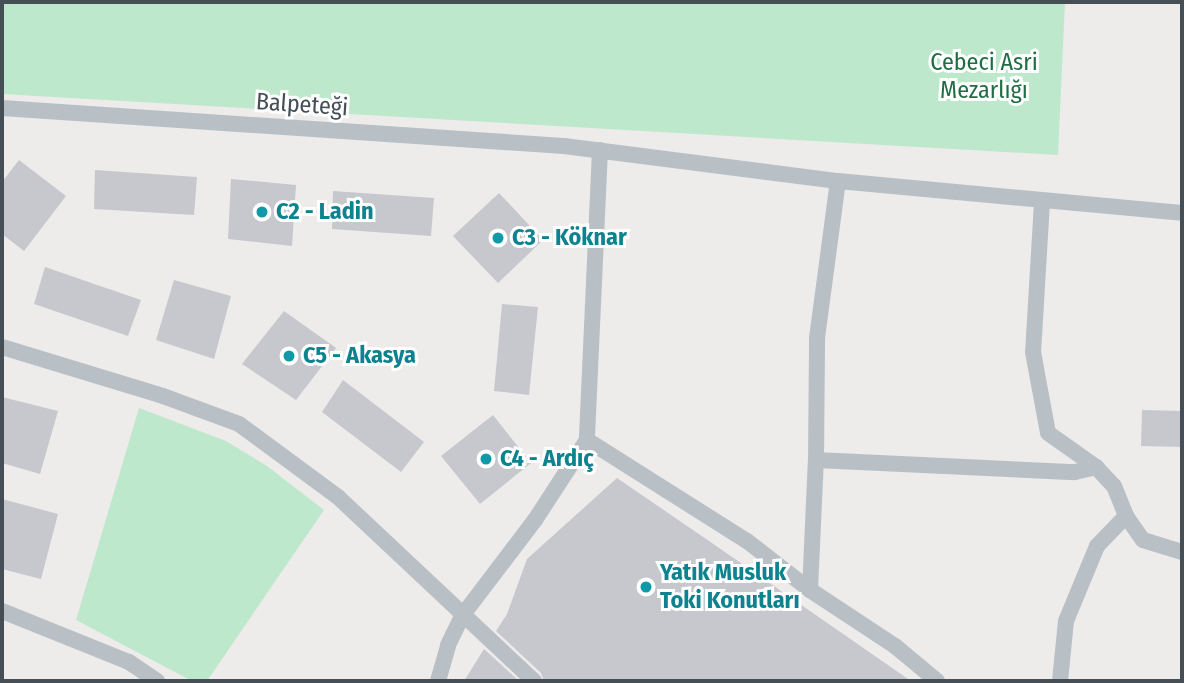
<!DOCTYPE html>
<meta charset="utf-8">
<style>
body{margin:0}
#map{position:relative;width:1184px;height:683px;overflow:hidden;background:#eeebeb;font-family:"Fira Sans Condensed",sans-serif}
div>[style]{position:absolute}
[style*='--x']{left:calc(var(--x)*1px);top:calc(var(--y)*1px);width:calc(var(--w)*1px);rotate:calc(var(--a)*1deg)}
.green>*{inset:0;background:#bde8cc}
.building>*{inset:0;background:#c6c8ce}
.street>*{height:16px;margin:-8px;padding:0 8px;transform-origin:8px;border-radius:8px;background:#b8c0c6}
.dots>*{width:19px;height:19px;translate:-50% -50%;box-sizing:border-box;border:4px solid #fff;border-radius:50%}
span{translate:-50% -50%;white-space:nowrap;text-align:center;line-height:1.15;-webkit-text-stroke:6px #fff;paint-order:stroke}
.park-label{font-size:24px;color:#206d44}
.street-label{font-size:24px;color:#464f56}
.culture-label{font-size:24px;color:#0d838f;font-weight:700}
.left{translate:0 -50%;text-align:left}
.frame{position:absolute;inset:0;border:4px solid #464f56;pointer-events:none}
</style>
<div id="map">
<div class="green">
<div style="clip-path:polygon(2px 2px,1065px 2px,1058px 155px,2px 94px)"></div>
<div style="clip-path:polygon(139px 408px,226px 441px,267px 466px,324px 510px,207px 681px,192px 681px,76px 620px)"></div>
</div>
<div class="building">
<div style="clip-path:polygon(19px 160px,66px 196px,24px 251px,2px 234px,2px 182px)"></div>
<div style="clip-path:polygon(95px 170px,197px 177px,194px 215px,94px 209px)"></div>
<div style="clip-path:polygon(231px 179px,296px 185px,292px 246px,228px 239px)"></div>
<div style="clip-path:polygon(333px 191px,434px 198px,431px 236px,332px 229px)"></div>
<div style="clip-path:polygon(499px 193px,543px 240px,498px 283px,453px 236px)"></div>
<div style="clip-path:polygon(45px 267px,141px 300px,128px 336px,34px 304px)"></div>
<div style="clip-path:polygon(174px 280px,231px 296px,214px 359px,156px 340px)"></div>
<div style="clip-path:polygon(502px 304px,538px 307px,529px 395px,494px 391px)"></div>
<div style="clip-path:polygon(284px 311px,336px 348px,296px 400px,242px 364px)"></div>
<div style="clip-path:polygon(343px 380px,424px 442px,401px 472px,322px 412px)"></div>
<div style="clip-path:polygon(2px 397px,58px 411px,40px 474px,2px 463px)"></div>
<div style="clip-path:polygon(1142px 410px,1182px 411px,1182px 447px,1141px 446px)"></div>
<div style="clip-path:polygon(493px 415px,531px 463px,480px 504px,441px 456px)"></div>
<div style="clip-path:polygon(617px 478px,709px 541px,911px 681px,544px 681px,541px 673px,496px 631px,507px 614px,527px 559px)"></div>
<div style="clip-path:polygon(2px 499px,58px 514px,41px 579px,2px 569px)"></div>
<div style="clip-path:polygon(484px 649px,519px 681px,464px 681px)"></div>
</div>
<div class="street">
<div style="--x:2;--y:108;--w:563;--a:3.87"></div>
<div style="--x:564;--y:146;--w:276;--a:7.3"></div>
<div style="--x:838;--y:181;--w:345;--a:5.3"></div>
<div style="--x:600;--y:150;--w:290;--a:92.6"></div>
<div style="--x:587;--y:440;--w:189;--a:32.3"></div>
<div style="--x:747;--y:541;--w:80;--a:37.9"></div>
<div style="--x:810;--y:590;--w:102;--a:33.4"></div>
<div style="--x:895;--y:646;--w:55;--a:39.8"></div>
<div style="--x:1042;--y:202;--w:150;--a:93.4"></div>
<div style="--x:1033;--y:352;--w:82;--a:79.5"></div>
<div style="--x:1048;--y:433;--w:59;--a:35.3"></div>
<div style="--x:1096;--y:467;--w:26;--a:47"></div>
<div style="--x:1114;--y:486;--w:32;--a:68"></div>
<div style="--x:1126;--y:516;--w:29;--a:55"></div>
<div style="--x:1143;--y:540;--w:41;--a:17.1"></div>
<div style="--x:2;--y:347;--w:168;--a:16.9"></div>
<div style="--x:163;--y:396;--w:81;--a:20.2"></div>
<div style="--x:239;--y:424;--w:123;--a:36.4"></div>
<div style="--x:338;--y:497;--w:269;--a:43.2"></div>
<div style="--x:816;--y:460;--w:259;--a:2.7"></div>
<div style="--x:1075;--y:472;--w:22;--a:-13"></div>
<div style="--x:810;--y:590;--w:130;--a:-87.4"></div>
<div style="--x:816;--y:460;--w:122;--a:-89.5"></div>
<div style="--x:817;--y:338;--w:158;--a:-82.4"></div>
<div style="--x:2;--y:611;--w:137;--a:21.9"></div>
<div style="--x:129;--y:662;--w:34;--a:34"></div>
<div style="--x:438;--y:681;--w:37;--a:-74"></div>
<div style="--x:448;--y:645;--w:32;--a:-64"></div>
<div style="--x:462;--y:616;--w:121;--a:-52.8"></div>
<div style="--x:535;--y:520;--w:95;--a:-57"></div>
<div style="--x:1060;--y:681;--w:60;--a:-84.3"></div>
<div style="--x:1066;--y:621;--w:81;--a:-67.5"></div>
<div style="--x:1097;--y:546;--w:42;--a:-46"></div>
</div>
<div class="dots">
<div style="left:262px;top:212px;background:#0f9aa8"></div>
<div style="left:498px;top:238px;background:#0f9aa8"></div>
<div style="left:289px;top:356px;background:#0f9aa8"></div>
<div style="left:486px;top:459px;background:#0f9aa8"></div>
<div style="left:646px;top:587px;background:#0f9aa8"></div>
</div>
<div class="park-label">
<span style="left:984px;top:77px">Cebeci Asri<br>Mezarlığı</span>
</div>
<div class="street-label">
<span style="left:302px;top:105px;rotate:4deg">Balpeteği</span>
</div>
<div class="culture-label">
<span class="left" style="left:276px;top:212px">C2 - Ladin</span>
<span class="left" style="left:512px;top:238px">C3 - Köknar</span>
<span class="left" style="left:303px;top:356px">C5 - Akasya</span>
<span class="left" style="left:500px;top:459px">C4 - Ardıç</span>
<span class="left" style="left:660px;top:587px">Yatık Musluk<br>Toki Konutları</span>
</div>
<div class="frame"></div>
</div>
